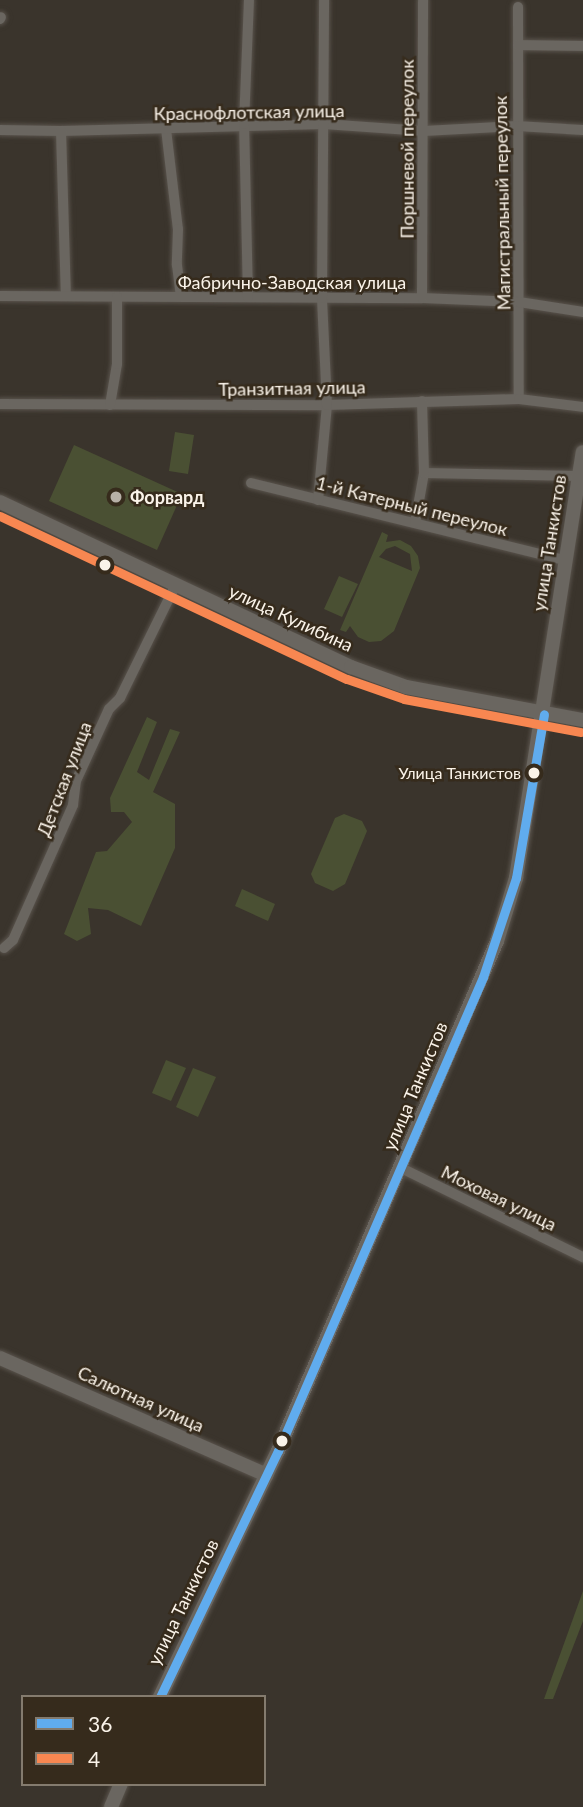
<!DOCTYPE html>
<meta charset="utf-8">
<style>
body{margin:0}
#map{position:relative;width:583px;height:1807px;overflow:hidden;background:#3a342c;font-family:Lato,sans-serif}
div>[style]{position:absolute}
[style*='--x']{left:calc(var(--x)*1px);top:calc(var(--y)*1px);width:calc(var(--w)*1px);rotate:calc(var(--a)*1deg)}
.green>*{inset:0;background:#4a5033}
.roads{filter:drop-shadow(0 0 2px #59534c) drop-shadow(0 0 2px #59534c)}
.street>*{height:10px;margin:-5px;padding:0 5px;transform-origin:5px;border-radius:5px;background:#6a6660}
.secondary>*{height:14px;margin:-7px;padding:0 7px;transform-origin:7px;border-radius:7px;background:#6a6660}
.bus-1>*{height:9px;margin:-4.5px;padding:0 4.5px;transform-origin:4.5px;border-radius:4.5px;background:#60acee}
.bus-2>*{height:9px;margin:-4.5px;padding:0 4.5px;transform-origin:4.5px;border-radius:4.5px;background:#f88751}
.dots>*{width:19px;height:19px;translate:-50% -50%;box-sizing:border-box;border:4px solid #362b1c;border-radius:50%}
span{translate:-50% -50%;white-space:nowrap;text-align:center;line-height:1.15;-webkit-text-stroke:5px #362b1c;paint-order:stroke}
.bus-label{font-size:16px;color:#faf3e9}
.right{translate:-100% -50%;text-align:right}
.street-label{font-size:18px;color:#faf3e9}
.poi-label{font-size:18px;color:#faf3e9;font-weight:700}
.left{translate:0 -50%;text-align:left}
.legend{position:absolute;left:21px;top:1695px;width:245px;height:91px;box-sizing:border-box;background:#362b1c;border:2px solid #847b6e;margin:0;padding:9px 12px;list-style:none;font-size:21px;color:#faf3e9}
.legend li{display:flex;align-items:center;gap:14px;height:35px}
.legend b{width:35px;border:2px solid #847b6e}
</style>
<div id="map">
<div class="green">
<div style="clip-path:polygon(175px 432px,194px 435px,188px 474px,169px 471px)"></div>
<div style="clip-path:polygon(74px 445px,182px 494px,157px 550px,49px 501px)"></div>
<div style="clip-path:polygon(evenodd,382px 532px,388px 535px,386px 542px,400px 540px,411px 546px,418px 556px,420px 568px,394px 631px,381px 641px,369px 642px,358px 637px,350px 626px,346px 632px,340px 630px,382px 532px,395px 546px,410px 554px,412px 571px,379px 557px,386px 549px,395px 546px)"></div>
<div style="clip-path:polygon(339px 576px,358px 584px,342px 617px,324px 609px)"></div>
<div style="clip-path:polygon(147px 717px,157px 722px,137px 772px,149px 780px,170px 729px,180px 732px,153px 792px,175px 804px,175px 848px,141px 926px,108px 910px,88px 908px,91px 934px,77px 941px,64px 934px,96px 852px,107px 851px,132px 822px,124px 812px,111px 812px,110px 798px)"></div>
<div style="clip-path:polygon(344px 814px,362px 821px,367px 831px,345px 884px,333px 891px,315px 883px,311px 874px,335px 818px)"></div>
<div style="clip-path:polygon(242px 889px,275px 904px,268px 921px,235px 906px)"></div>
<div style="clip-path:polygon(166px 1060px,186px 1068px,171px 1101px,152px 1093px)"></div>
<div style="clip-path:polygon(193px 1068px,216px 1077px,198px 1117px,176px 1107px)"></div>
<div style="clip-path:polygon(583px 1591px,583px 1621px,553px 1699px,544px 1699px)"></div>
</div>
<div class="roads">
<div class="street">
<div style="--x:518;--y:7;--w:392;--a:89.9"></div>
<div style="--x:0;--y:19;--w:2;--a:-63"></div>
<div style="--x:518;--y:45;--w:65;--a:0.9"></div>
<div style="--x:166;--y:129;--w:101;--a:83.2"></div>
<div style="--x:178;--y:229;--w:36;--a:92"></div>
<div style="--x:177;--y:265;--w:32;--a:83"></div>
<div style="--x:0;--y:130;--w:61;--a:0.9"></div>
<div style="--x:61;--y:131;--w:263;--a:-1.5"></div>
<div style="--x:324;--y:124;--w:100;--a:4"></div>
<div style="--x:424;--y:131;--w:93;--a:-3.1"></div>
<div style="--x:517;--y:126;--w:66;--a:3.5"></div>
<div style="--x:61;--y:131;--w:165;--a:88.3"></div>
<div style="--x:0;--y:296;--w:422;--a:0.3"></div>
<div style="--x:422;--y:298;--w:97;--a:2.4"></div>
<div style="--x:519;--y:302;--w:65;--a:8.9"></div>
<div style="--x:248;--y:297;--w:173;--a:-91.3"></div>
<div style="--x:244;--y:124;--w:124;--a:-87.7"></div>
<div style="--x:422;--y:298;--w:298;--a:-89.8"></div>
<div style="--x:0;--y:404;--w:327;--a:0.2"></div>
<div style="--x:327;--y:405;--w:192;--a:-1.8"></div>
<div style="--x:519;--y:399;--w:64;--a:7.1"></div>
<div style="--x:110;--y:405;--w:42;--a:-80.3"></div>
<div style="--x:117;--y:364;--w:67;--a:-90"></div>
<div style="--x:424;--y:473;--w:155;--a:1.1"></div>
<div style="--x:251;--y:483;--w:323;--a:13.8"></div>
<div style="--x:318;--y:500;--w:95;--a:-84.6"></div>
<div style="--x:327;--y:405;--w:107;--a:-92.7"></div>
<div style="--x:322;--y:298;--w:298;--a:-89.6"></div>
<div style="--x:415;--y:523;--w:51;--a:-79.8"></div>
<div style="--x:424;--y:473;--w:72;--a:-91.6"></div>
<div style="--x:4;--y:948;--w:12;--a:-42"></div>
<div style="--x:13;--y:940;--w:148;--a:-66"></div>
<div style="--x:73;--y:805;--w:24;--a:-83"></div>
<div style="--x:76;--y:781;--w:79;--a:-65.4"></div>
<div style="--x:109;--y:709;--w:16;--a:-45"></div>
<div style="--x:120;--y:698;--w:125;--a:-63.8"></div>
<div style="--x:401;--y:1168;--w:203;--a:26.1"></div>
</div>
<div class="secondary">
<div style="--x:0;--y:502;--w:388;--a:25.2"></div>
<div style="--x:351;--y:667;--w:59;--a:20"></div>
<div style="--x:406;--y:687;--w:180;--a:10.6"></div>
<div style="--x:0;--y:1358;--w:291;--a:23.7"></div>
<div style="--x:160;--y:1697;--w:273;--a:-64.4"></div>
<div style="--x:278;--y:1451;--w:555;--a:-66.76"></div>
<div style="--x:497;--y:941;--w:66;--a:-73.2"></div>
<div style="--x:516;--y:878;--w:431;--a:-81.1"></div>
<div style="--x:111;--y:1807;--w:25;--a:-67"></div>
</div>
</div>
<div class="bus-1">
<div style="--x:160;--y:1697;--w:273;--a:-64.4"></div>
<div style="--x:278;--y:1451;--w:516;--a:-66.61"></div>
<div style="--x:483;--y:977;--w:104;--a:-71.6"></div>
<div style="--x:516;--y:878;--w:166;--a:-80.3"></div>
</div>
<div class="bus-2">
<div style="--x:0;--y:516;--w:383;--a:25.2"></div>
<div style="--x:347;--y:679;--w:60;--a:19.3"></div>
<div style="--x:404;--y:699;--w:180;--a:10.6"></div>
</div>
<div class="dots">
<div style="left:116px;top:497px;background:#b7b0a7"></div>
<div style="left:105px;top:565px;background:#faf3e9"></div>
<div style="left:534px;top:773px;background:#faf3e9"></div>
<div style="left:282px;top:1441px;background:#faf3e9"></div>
</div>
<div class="bus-label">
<span class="right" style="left:521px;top:773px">Улица Танкистов</span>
</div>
<div class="street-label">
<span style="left:249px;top:112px;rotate:-1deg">Краснофлотская улица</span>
<span style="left:407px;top:149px;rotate:-90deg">Поршневой переулок</span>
<span style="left:502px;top:203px;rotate:-91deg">Магистральный переулок</span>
<span style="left:292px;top:282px">Фабрично-Заводская улица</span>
<span style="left:292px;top:388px;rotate:-1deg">Транзитная улица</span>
<span style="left:412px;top:506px;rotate:14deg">1-й Катерный переулок</span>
<span style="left:549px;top:543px;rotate:-81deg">улица Танкистов</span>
<span style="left:291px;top:618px;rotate:25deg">улица Кулибина</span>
<span style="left:64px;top:779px;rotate:-69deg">Детская улица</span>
<span style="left:415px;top:1086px;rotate:-67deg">улица Танкистов</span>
<span style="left:499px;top:1198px;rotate:26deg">Моховая улица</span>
<span style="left:141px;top:1399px;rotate:24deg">Салютная улица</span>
<span style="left:183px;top:1602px;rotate:-64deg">улица Танкистов</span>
</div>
<div class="poi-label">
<span class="left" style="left:130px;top:497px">Форвард</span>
</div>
<ul class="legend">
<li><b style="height:9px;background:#60acee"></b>36</li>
<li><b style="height:9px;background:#f88751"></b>4</li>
</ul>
</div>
